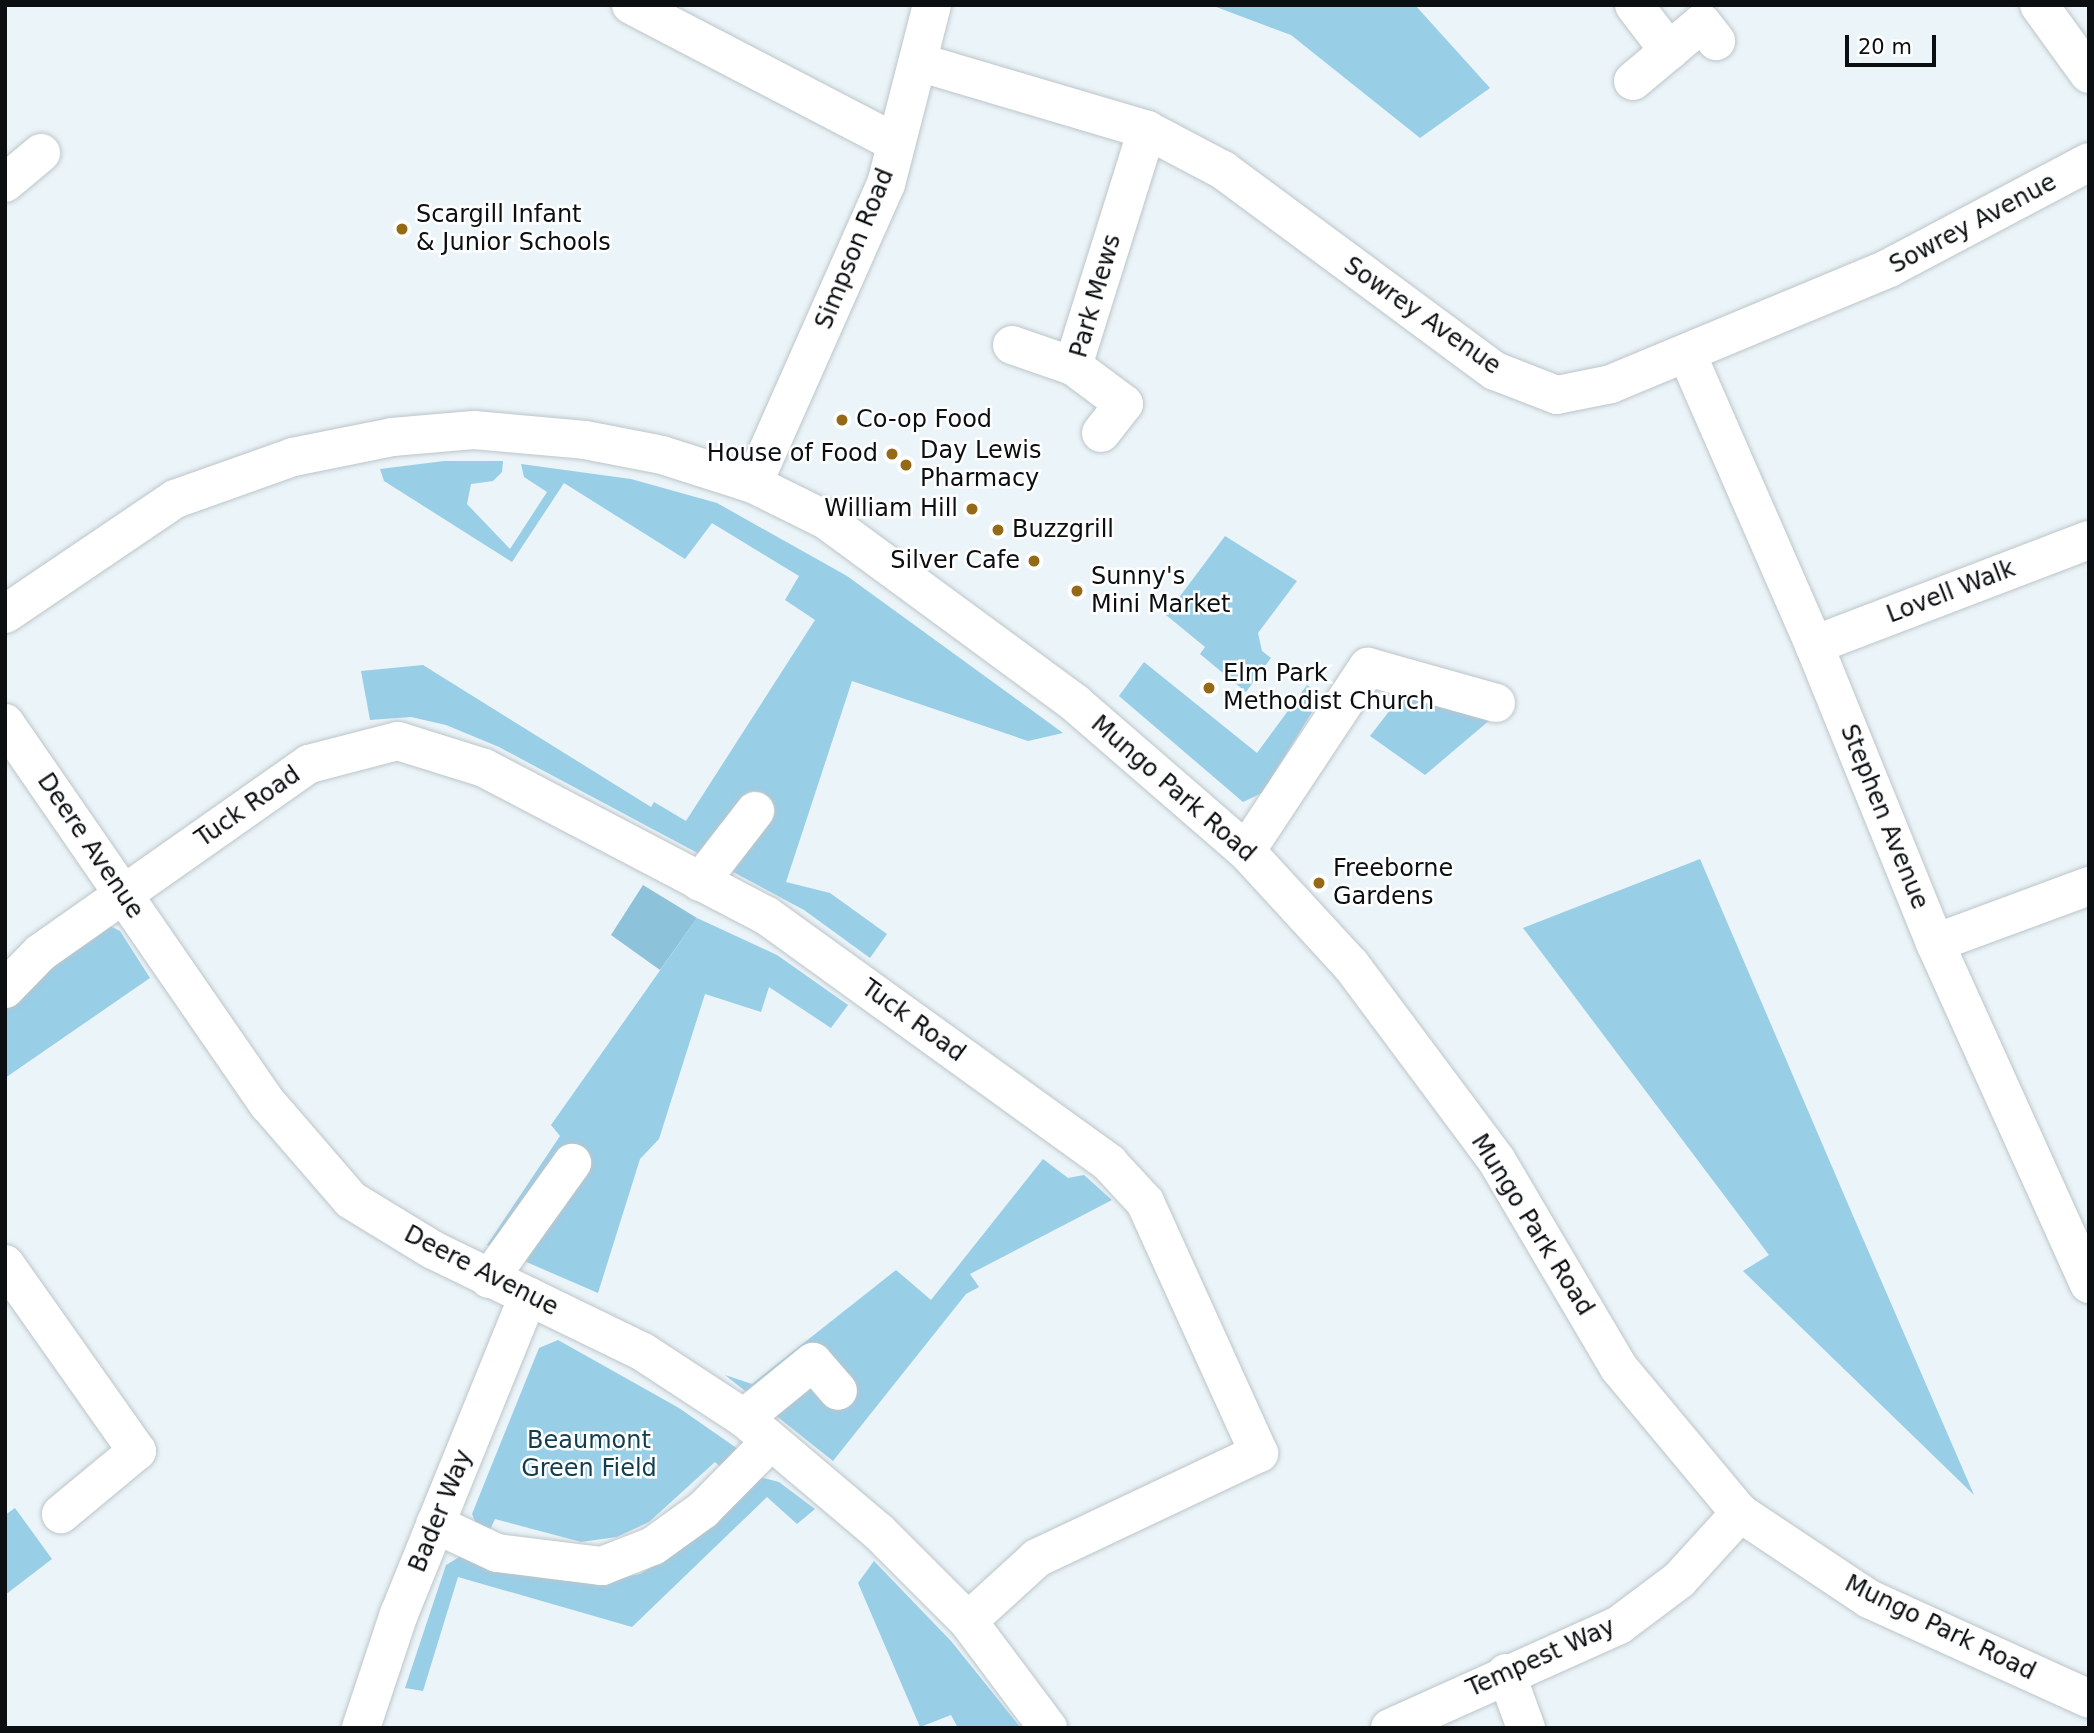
<!DOCTYPE html>
<style>
body{margin:0}
#map{position:relative;width:2094px;height:1733px;overflow:hidden;background:#ebf4f8;font-family:"DejaVu Sans",sans-serif}
div>[style]{position:absolute}
[style*='--x']{left:calc(var(--x)*1px);top:calc(var(--y)*1px);width:calc(var(--w)*1px);rotate:calc(var(--a)*1deg)}
.green>*{inset:0;background:#99cee7}
.forest>*{inset:0;background:#8dc2db}
.roads{filter:drop-shadow(0 0 2px #bcc5c9) drop-shadow(0 0 2px #bcc5c9)}
.minor>*{height:38px;margin:-19px;padding:0 19px;transform-origin:19px;border-radius:19px;background:#fff}
.dots>*{width:19px;height:19px;translate:-50% -50%;box-sizing:border-box;border:4px solid #fff;border-radius:50%}
span{translate:-50% -50%;white-space:nowrap;text-align:center;line-height:1.15;-webkit-text-stroke:5px #fff;paint-order:stroke}
.poi-label{font-size:24px;color:#0c0f11}
.left{translate:0 -50%;text-align:left}
.right{translate:-100% -50%;text-align:right}
.street-label{font-size:24px;color:#0c0f11}
.park-label{font-size:24px;color:#103e50}
.frame{position:absolute;inset:0;border:7px solid #0c0f11;pointer-events:none}
.scale{position:absolute;left:1845px;top:35px;width:91px;height:32px;box-sizing:border-box;border:4px solid #0c0f11;border-top:0;padding-left:9px;font-size:21px;line-height:24px;white-space:nowrap;color:#0c0f11;-webkit-text-stroke:5px #fff;paint-order:stroke}
</style>
<div id="map">
<div class="green">
<div style="clip-path:polygon(1211px 5px,1415px 5px,1490px 88px,1420px 138px,1291px 35px)"></div>
<div style="clip-path:polygon(444px 461px,503px 461px,502px 472px,493px 481px,471px 484px,467px 504px,510px 549px,547px 492px,524px 477px,521px 464px,631px 479px,717px 503px,847px 576px,1063px 733px,1028px 741px,852px 681px,786px 882px,830px 893px,887px 934px,870px 958px,804px 910px,499px 747px,446px 725px,411px 717px,370px 720px,361px 671px,423px 665px,651px 807px,654px 802px,686px 821px,815px 620px,785px 600px,799px 576px,712px 523px,685px 559px,564px 483px,512px 562px,384px 481px,380px 469px)"></div>
<div style="clip-path:polygon(1225px 536px,1297px 581px,1258px 633px,1262px 651px,1271px 658px,1246px 692px,1200px 654px,1205px 647px,1166px 615px)"></div>
<div style="clip-path:polygon(1144px 662px,1257px 753px,1307px 685px,1322px 696px,1262px 793px,1243px 802px,1119px 696px)"></div>
<div style="clip-path:polygon(1404px 692px,1497px 714px,1425px 775px,1370px 736px)"></div>
<div style="clip-path:polygon(1700px 859px,1854px 1218px,1974px 1495px,1743px 1271px,1769px 1255px,1523px 928px)"></div>
<div style="clip-path:polygon(697px 918px,777px 955px,848px 1005px,831px 1028px,769px 987px,761px 1012px,705px 994px,659px 1139px,640px 1159px,598px 1293px,487px 1245px,560px 1136px,551px 1125px)"></div>
<div style="clip-path:polygon(110px 926px,120px 931px,150px 978px,5px 1078px,5px 1001px)"></div>
<div style="clip-path:polygon(1043px 1159px,1068px 1178px,1084px 1175px,1112px 1200px,970px 1274px,979px 1287px,966px 1294px,833px 1461px,725px 1375px,752px 1384px,896px 1270px,931px 1300px)"></div>
<div style="clip-path:polygon(558px 1340px,679px 1408px,738px 1449px,725px 1471px,715px 1462px,649px 1522px,617px 1537px,581px 1542px,495px 1519px,490px 1530px,476px 1524px,472px 1514px,539px 1348px)"></div>
<div style="clip-path:polygon(760px 1477px,779px 1482px,815px 1509px,797px 1524px,767px 1497px,632px 1627px,458px 1577px,423px 1691px,405px 1688px,446px 1565px,466px 1553px,542px 1578px,588px 1583px,640px 1574px,693px 1541px)"></div>
<div style="clip-path:polygon(15px 1508px,52px 1559px,5px 1595px,5px 1515px)"></div>
<div style="clip-path:polygon(874px 1561px,951px 1641px,1021px 1728px,958px 1728px,951px 1715px,920px 1727px,858px 1583px)"></div>
</div>
<div class="forest">
<div style="clip-path:polygon(643px 885px,697px 918px,660px 970px,611px 935px)"></div>
</div>
<div class="roads">
<div class="minor">
<div style="--x:631;--y:5;--w:299;--a:27.5"></div>
<div style="--x:1634;--y:5;--w:58;--a:52.7"></div>
<div style="--x:2039;--y:5;--w:85;--a:54.1"></div>
<div style="--x:918;--y:62;--w:239;--a:16.5"></div>
<div style="--x:1147;--y:130;--w:86;--a:27.8"></div>
<div style="--x:1223;--y:170;--w:338;--a:36.5"></div>
<div style="--x:1495;--y:371;--w:66;--a:21.2"></div>
<div style="--x:1557;--y:395;--w:55;--a:-11.5"></div>
<div style="--x:1611;--y:384;--w:301;--a:-22.6"></div>
<div style="--x:1889;--y:268;--w:226;--a:-27.9"></div>
<div style="--x:1633;--y:81;--w:90;--a:-40"></div>
<div style="--x:1702;--y:23;--w:23;--a:52"></div>
<div style="--x:5;--y:183;--w:47;--a:-39.8"></div>
<div style="--x:1012;--y:345;--w:65;--a:19"></div>
<div style="--x:1687;--y:354;--w:318;--a:66.4"></div>
<div style="--x:1814;--y:645;--w:322;--a:67.9"></div>
<div style="--x:1935;--y:943;--w:374;--a:65.7"></div>
<div style="--x:1101;--y:433;--w:37;--a:-52"></div>
<div style="--x:1124;--y:404;--w:64;--a:-143.3"></div>
<div style="--x:1073;--y:366;--w:247;--a:-72.6"></div>
<div style="--x:753;--y:484;--w:328;--a:-66.1"></div>
<div style="--x:886;--y:184;--w:185;--a:-75.6"></div>
<div style="--x:5;--y:614;--w:205;--a:-34.1"></div>
<div style="--x:175;--y:499;--w:125;--a:-19.6"></div>
<div style="--x:293;--y:457;--w:101;--a:-11.4"></div>
<div style="--x:392;--y:437;--w:82;--a:-4.9"></div>
<div style="--x:474;--y:430;--w:111;--a:5.1"></div>
<div style="--x:585;--y:440;--w:78;--a:11"></div>
<div style="--x:662;--y:455;--w:96;--a:17.7"></div>
<div style="--x:753;--y:484;--w:81;--a:26.3"></div>
<div style="--x:826;--y:520;--w:309;--a:36.3"></div>
<div style="--x:1075;--y:703;--w:226;--a:40.9"></div>
<div style="--x:1246;--y:851;--w:155;--a:47.4"></div>
<div style="--x:1351;--y:965;--w:244;--a:53.3"></div>
<div style="--x:1497;--y:1161;--w:240;--a:59.5"></div>
<div style="--x:1619;--y:1368;--w:189;--a:50.2"></div>
<div style="--x:1740;--y:1513;--w:155;--a:33.7"></div>
<div style="--x:1869;--y:1599;--w:242;--a:24.4"></div>
<div style="--x:1814;--y:645;--w:294;--a:-20.9"></div>
<div style="--x:5;--y:723;--w:464;--a:55.4"></div>
<div style="--x:269;--y:1105;--w:125;--a:49.2"></div>
<div style="--x:351;--y:1200;--w:96;--a:31.4"></div>
<div style="--x:433;--y:1250;--w:233;--a:25.9"></div>
<div style="--x:643;--y:1352;--w:121;--a:33.2"></div>
<div style="--x:744;--y:1418;--w:177;--a:40.2"></div>
<div style="--x:879;--y:1532;--w:126;--a:45"></div>
<div style="--x:968;--y:1621;--w:134;--a:53.2"></div>
<div style="--x:1246;--y:851;--w:221;--a:-56.5"></div>
<div style="--x:1368;--y:667;--w:133;--a:15.7"></div>
<div style="--x:700;--y:882;--w:90;--a:-52.2"></div>
<div style="--x:1935;--y:943;--w:164;--a:-20.3"></div>
<div style="--x:5;--y:989;--w:50;--a:-45.8"></div>
<div style="--x:40;--y:953;--w:329;--a:-35.1"></div>
<div style="--x:309;--y:764;--w:92;--a:-14.5"></div>
<div style="--x:398;--y:741;--w:90;--a:17.4"></div>
<div style="--x:484;--y:768;--w:319;--a:27.6"></div>
<div style="--x:767;--y:916;--w:422;--a:35.8"></div>
<div style="--x:1109;--y:1163;--w:53;--a:47.3"></div>
<div style="--x:1145;--y:1202;--w:276;--a:65.6"></div>
<div style="--x:1259;--y:1453;--w:246;--a:154.7"></div>
<div style="--x:1037;--y:1558;--w:93;--a:137.6"></div>
<div style="--x:5;--y:1264;--w:229;--a:54.8"></div>
<div style="--x:137;--y:1451;--w:99;--a:140.3"></div>
<div style="--x:489;--y:1279;--w:143;--a:-54.4"></div>
<div style="--x:744;--y:1418;--w:89;--a:-39.1"></div>
<div style="--x:813;--y:1362;--w:38;--a:49"></div>
<div style="--x:435;--y:1524;--w:68;--a:25.1"></div>
<div style="--x:497;--y:1553;--w:106;--a:7.1"></div>
<div style="--x:602;--y:1566;--w:55;--a:-21.4"></div>
<div style="--x:653;--y:1546;--w:62;--a:-35.8"></div>
<div style="--x:703;--y:1510;--w:95;--a:-45.4"></div>
<div style="--x:1506;--y:1673;--w:59;--a:70"></div>
<div style="--x:361;--y:1728;--w:120;--a:-71.6"></div>
<div style="--x:399;--y:1614;--w:343;--a:-67.9"></div>
<div style="--x:1390;--y:1728;--w:251;--a:-24.2"></div>
<div style="--x:1619;--y:1625;--w:75;--a:-36.9"></div>
<div style="--x:1679;--y:1580;--w:91;--a:-47.7"></div>
</div>
</div>
<div class="dots">
<div style="left:402px;top:229px;background:#956a16"></div>
<div style="left:842px;top:420px;background:#956a16"></div>
<div style="left:892px;top:454px;background:#956a16"></div>
<div style="left:906px;top:465px;background:#956a16"></div>
<div style="left:972px;top:509px;background:#956a16"></div>
<div style="left:998px;top:530px;background:#956a16"></div>
<div style="left:1034px;top:561px;background:#956a16"></div>
<div style="left:1077px;top:591px;background:#956a16"></div>
<div style="left:1209px;top:688px;background:#956a16"></div>
<div style="left:1319px;top:883px;background:#956a16"></div>
</div>
<div class="poi-label">
<span class="left" style="left:416px;top:229px">Scargill Infant<br>&amp; Junior Schools</span>
<span class="left" style="left:856px;top:420px">Co-op Food</span>
<span class="left" style="left:920px;top:465px">Day Lewis<br>Pharmacy</span>
<span class="right" style="left:878px;top:454px">House of Food</span>
<span class="right" style="left:958px;top:509px">William Hill</span>
<span class="left" style="left:1012px;top:530px">Buzzgrill</span>
<span class="right" style="left:1020px;top:561px">Silver Cafe</span>
<span class="left" style="left:1091px;top:591px">Sunny's<br>Mini Market</span>
<span class="left" style="left:1223px;top:688px">Elm Park<br>Methodist Church</span>
<span class="left" style="left:1333px;top:883px">Freeborne<br>Gardens</span>
</div>
<div class="street-label">
<span style="left:1973px;top:224px;rotate:-28deg">Sowrey Avenue</span>
<span style="left:855px;top:249px;rotate:-68deg">Simpson Road</span>
<span style="left:1096px;top:296px;rotate:-74deg">Park Mews</span>
<span style="left:1422px;top:316px;rotate:35deg">Sowrey Avenue</span>
<span style="left:1951px;top:592px;rotate:-21deg">Lovell Walk</span>
<span style="left:1173px;top:789px;rotate:41deg">Mungo Park Road</span>
<span style="left:248px;top:807px;rotate:-35deg">Tuck Road</span>
<span style="left:1884px;top:817px;rotate:68deg">Stephen Avenue</span>
<span style="left:90px;top:846px;rotate:56deg">Deere Avenue</span>
<span style="left:913px;top:1021px;rotate:36deg">Tuck Road</span>
<span style="left:1532px;top:1225px;rotate:58deg">Mungo Park Road</span>
<span style="left:481px;top:1271px;rotate:27deg">Deere Avenue</span>
<span style="left:441px;top:1511px;rotate:-68deg">Bader Way</span>
<span style="left:1940px;top:1628px;rotate:26deg">Mungo Park Road</span>
<span style="left:1541px;top:1658px;rotate:-24deg">Tempest Way</span>
</div>
<div class="park-label">
<span style="left:589px;top:1455px">Beaumont<br>Green Field</span>
</div>
<div class="frame"></div>
<div class="scale">20 m</div>
</div>
